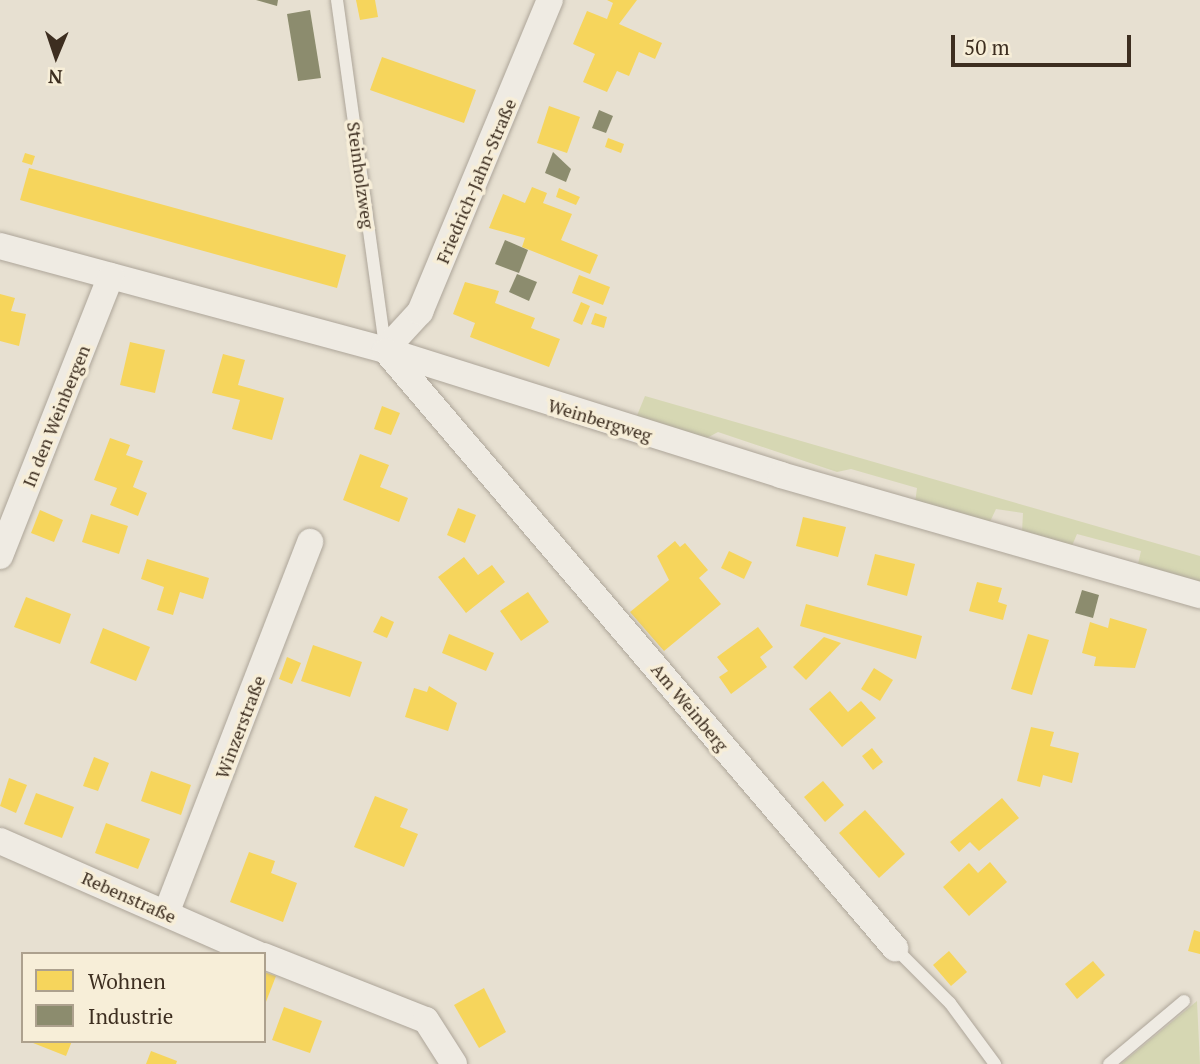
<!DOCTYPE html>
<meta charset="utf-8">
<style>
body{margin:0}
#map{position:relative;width:1200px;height:1064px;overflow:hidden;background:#e7e0d1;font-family:"PT Serif",serif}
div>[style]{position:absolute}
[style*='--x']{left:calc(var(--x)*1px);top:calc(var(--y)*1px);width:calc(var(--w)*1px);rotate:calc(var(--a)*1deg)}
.green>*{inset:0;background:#d6d7b3}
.homes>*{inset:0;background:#f6d55c}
.industry>*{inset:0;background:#8c8c6e}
.roads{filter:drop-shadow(0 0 2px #ada599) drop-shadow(0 0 2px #ada599)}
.lane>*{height:12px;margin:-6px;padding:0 6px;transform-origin:6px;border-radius:6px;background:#efebe3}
.street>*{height:26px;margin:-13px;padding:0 13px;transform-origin:13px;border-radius:13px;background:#efebe3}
span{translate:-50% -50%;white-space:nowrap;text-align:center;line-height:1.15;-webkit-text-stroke:7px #f7eed8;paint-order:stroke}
.street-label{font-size:18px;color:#3d2e20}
.legend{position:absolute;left:21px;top:952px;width:245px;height:91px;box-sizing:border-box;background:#f7eed8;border:2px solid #ada18e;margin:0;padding:9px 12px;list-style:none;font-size:21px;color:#3d2e20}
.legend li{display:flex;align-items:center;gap:14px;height:35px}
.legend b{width:35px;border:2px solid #ada18e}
.north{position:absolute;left:21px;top:21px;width:70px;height:70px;-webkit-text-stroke:5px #f7eed8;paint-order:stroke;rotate:182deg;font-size:19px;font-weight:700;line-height:28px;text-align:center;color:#3d2e20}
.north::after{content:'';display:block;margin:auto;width:24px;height:32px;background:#3d2e20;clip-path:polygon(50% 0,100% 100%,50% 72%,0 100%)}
.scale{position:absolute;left:951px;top:35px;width:180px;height:32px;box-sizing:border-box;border:4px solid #3d2e20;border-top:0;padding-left:9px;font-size:21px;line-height:24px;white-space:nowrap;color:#3d2e20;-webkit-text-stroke:5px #f7eed8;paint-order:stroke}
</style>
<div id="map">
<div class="green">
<div style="clip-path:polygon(645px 396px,1200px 556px,1200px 585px,1137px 568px,1141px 551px,1077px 534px,1071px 548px,1022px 532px,1023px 513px,996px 509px,988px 526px,915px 503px,917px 488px,851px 469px,837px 472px,718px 432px,705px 439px,636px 418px)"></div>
<div style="clip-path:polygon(1197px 1001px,1200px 1064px,1121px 1064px)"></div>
</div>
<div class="homes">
<div style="clip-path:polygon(356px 0,375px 0,378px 17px,360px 20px)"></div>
<div style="clip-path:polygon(607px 0,637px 0,619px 24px,662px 43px,655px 59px,639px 52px,629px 76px,617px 71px,607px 92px,583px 82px,595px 54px,573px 44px,587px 11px,607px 19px,613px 3px)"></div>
<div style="clip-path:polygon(382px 57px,476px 90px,464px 123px,370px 90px)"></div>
<div style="clip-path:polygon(549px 106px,580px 117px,567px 153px,537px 143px)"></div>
<div style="clip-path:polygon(608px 138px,624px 144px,621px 153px,605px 147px)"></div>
<div style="clip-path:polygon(25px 153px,35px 156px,32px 165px,22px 162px)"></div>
<div style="clip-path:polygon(29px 168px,346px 255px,337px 288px,20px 200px)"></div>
<div style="clip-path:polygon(532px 187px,547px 193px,543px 203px,572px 214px,561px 240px,598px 255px,590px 274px,522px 247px,525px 238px,489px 228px,503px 194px,525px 203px)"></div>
<div style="clip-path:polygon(559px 188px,580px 197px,576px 205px,556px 197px)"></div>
<div style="clip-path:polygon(579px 275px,610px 287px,603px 305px,572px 293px)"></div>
<div style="clip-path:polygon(465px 282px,499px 291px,495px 303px,535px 318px,531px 328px,560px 339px,549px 367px,470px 337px,475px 323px,453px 314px)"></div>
<div style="clip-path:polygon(0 294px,15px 298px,11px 311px,26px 314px,19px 346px,0 341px)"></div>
<div style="clip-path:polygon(581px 302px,590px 306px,582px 325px,573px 321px)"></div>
<div style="clip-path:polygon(595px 313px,607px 317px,604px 328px,591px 324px)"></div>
<div style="clip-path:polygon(130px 342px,165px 350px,155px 393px,120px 385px)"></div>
<div style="clip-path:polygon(223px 354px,245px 360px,238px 385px,284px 398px,272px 440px,232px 429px,240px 400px,212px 393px)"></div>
<div style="clip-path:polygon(382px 406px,400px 413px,391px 435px,374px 429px)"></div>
<div style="clip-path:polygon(110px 438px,130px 445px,126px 455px,143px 461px,133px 487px,147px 493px,138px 516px,110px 505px,117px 488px,94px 480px)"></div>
<div style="clip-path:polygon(360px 454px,389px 465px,380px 487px,408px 498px,399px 522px,343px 500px)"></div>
<div style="clip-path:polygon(458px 508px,476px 515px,465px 543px,447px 535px)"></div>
<div style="clip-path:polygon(40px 510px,63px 520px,54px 542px,31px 533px)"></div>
<div style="clip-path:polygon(91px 514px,128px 526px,119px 554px,82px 542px)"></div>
<div style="clip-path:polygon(803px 517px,846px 527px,838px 557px,796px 546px)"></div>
<div style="clip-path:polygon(675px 541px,680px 547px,685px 543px,708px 570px,699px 578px,721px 604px,664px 651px,630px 612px,669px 580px,657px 556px)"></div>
<div style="clip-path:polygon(729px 551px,752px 562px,744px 579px,721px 568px)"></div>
<div style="clip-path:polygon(875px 554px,915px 564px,907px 596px,867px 585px)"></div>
<div style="clip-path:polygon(464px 557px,478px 575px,492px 565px,505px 582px,466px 613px,438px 577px)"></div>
<div style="clip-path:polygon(147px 559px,209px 578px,203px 599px,180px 592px,173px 615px,157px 610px,164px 587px,141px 579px)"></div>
<div style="clip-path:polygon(977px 582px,1002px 588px,998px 602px,1007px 605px,1003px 620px,969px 611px)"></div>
<div style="clip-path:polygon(528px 592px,549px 622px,521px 641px,500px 611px)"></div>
<div style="clip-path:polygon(26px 597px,71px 614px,60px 644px,14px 627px)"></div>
<div style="clip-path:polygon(806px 604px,922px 636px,916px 659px,800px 626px)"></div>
<div style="clip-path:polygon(381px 616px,394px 622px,387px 638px,373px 632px)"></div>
<div style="clip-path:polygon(1110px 618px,1147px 629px,1135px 668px,1094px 666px,1096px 657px,1082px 653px,1090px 622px,1108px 628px)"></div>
<div style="clip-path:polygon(758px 627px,773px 647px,760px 657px,767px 667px,731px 694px,719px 677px,728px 671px,717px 657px)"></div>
<div style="clip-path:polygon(103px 628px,150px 647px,136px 681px,90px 663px)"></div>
<div style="clip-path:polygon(449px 634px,494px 653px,486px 671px,442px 653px)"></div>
<div style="clip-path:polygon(1028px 634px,1049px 640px,1032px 695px,1011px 689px)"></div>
<div style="clip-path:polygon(824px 637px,841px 643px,806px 680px,793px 667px)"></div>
<div style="clip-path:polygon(313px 645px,362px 662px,350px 697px,301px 681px)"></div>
<div style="clip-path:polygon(287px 657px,301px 663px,292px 684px,279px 679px)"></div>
<div style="clip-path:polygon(874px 668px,893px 680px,880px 701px,861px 689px)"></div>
<div style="clip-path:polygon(429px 686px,457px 703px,448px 731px,405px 717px,414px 688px,427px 692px)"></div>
<div style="clip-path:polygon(830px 691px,848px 712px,861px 701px,876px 718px,842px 747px,809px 709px)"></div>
<div style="clip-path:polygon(1031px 727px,1054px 732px,1050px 746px,1079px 753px,1072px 783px,1043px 775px,1040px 787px,1017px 781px)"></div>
<div style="clip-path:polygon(872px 748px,883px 762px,873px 770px,862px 756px)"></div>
<div style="clip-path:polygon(94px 757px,109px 763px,98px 791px,83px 786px)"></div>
<div style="clip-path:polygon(151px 771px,191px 785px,181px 815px,141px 801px)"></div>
<div style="clip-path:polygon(9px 778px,27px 785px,16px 813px,0 806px)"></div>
<div style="clip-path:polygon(823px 781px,844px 805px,825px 822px,804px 797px)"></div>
<div style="clip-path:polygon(36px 793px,74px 807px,62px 838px,24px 824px)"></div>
<div style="clip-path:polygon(375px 796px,408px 809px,400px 827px,418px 834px,404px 867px,354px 847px)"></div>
<div style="clip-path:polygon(1002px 798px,1019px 818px,979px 851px,970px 842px,959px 852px,950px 842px)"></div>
<div style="clip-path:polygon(865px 810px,905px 854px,879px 878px,839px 833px)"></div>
<div style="clip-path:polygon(106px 823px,150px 839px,138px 869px,95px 853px)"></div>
<div style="clip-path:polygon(249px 852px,275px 861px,271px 873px,297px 883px,283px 922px,230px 902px)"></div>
<div style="clip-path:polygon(990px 862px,1007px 882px,969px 916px,943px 887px,969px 863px,978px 873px)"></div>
<div style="clip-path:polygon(1194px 930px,1200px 932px,1200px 954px,1188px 951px)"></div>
<div style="clip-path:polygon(949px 951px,967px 972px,951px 986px,933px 965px)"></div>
<div style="clip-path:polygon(1093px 961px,1105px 975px,1077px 999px,1065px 984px)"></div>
<div style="clip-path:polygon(264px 972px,276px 976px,264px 1007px)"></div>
<div style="clip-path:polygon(484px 988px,506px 1032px,479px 1048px,454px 1005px)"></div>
<div style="clip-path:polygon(284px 1007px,322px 1021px,310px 1053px,272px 1040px)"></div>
<div style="clip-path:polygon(28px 1041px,72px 1041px,66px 1056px)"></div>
<div style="clip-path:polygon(151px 1051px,177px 1061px,176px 1064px,146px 1064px)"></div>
</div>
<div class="industry">
<div style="clip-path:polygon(256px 0,278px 0,277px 6px)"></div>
<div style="clip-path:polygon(310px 10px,321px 78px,298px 81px,287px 14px)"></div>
<div style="clip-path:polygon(599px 110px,613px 116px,606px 133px,592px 128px)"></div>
<div style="clip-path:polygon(553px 152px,571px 169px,566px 182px,545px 173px)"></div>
<div style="clip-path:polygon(505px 240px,528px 250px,519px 273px,495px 264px)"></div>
<div style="clip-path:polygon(517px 274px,537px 282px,529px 301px,509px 292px)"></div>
<div style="clip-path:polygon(1082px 590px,1099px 595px,1093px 618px,1075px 613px)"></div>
</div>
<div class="roads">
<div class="lane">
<div style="--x:337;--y:0;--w:349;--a:82.1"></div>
<div style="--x:895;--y:948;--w:78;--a:45"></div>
<div style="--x:950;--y:1003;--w:76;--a:53.6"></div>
<div style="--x:1109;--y:1064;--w:98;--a:-40"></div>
</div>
<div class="street">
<div style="--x:0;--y:246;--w:399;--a:15.1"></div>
<div style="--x:385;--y:350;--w:415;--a:17.5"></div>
<div style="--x:781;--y:475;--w:436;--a:16"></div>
<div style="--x:385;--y:350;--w:52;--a:-47.4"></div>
<div style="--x:420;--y:312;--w:338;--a:-67.4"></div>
<div style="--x:386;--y:351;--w:785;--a:49.55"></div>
<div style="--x:0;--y:556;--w:301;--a:-68.4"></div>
<div style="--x:0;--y:841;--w:282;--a:23.7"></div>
<div style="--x:167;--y:911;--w:396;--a:-68.8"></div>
<div style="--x:264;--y:956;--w:174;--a:21.6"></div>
<div style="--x:426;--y:1020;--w:52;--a:57.5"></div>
</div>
</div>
<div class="street-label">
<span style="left:361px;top:175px;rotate:82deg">Steinholzweg</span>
<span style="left:476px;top:181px;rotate:-67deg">Friedrich-Jahn-Straße</span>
<span style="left:56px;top:416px;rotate:-68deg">In den Weinbergen</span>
<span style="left:600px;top:420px;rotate:17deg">Weinbergweg</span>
<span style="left:690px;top:707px;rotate:50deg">Am Weinberg</span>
<span style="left:240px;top:727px;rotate:-69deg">Winzerstraße</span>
<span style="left:129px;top:897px;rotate:24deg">Rebenstraße</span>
</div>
<ul class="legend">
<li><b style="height:19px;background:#f6d55c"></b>Wohnen</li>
<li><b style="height:19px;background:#8c8c6e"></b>Industrie</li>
</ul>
<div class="north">N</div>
<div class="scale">50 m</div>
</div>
